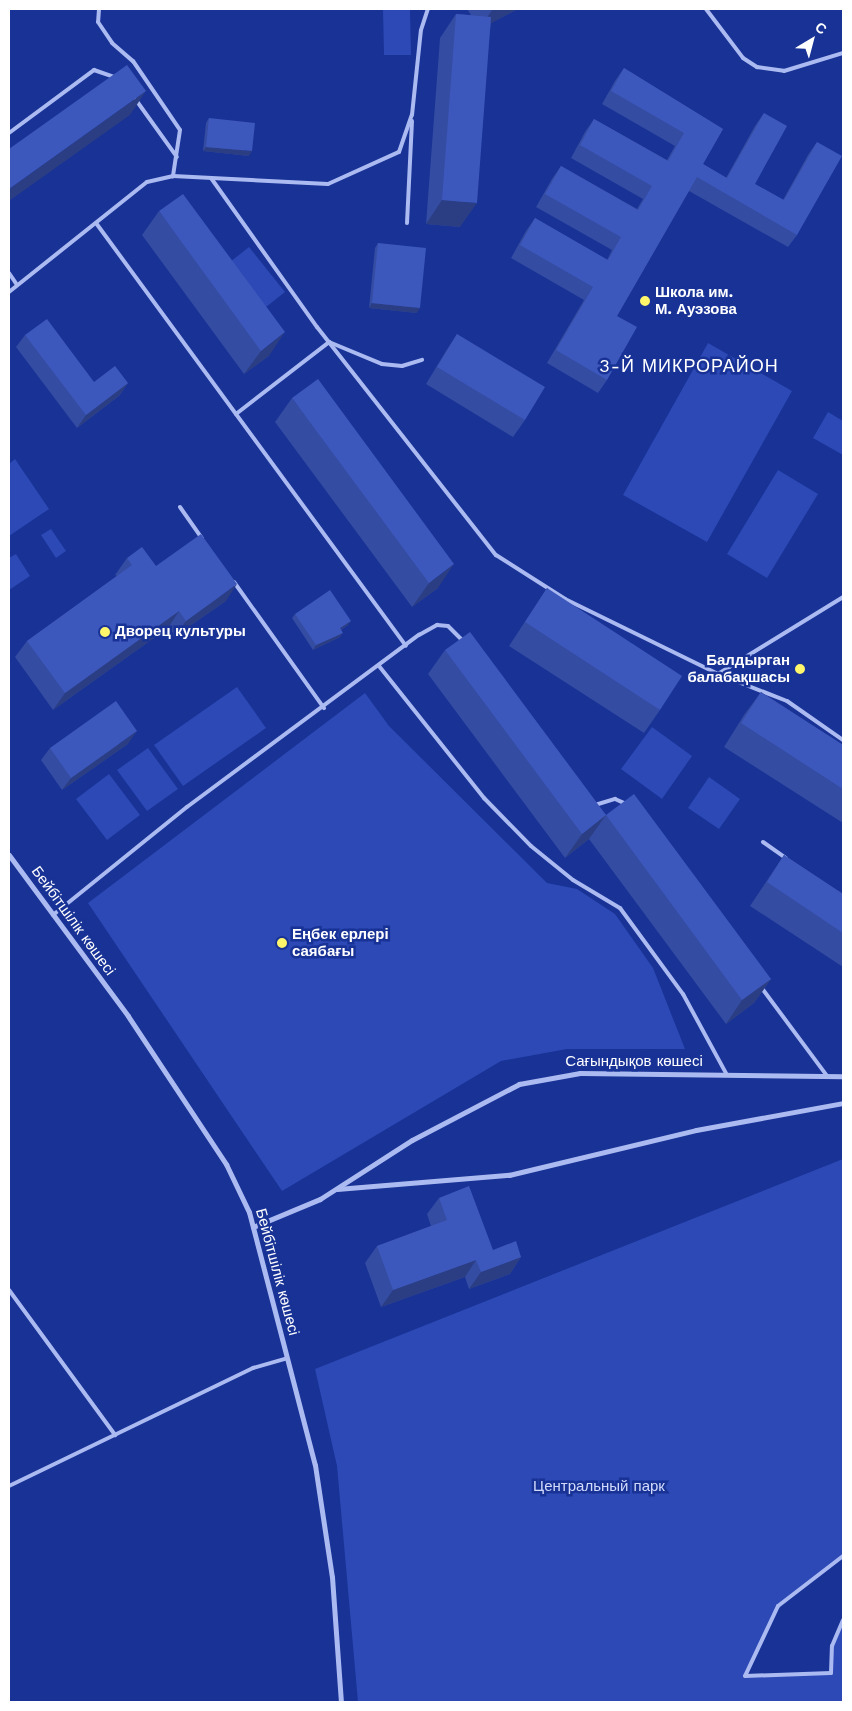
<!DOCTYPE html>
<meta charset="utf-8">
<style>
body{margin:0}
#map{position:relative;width:852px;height:1711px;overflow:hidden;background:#183296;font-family:"Work Sans",sans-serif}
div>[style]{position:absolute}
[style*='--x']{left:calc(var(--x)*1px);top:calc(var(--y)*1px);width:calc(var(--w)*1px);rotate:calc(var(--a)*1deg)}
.green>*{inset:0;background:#2c49b5}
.service>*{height:4px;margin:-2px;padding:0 2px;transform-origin:2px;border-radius:2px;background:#abbaf1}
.minor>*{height:5px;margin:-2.5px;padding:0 2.5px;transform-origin:2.5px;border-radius:2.5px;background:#abbaf1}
.wall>*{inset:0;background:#344ca2}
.shaded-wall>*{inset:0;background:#2b3e84}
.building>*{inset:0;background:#3d58bc}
.dots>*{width:14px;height:14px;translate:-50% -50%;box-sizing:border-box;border:2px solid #183296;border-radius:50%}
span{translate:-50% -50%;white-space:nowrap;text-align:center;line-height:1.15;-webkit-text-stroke:5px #183296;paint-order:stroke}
.poi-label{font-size:15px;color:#fff;font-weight:700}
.left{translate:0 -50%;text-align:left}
.right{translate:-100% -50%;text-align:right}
.street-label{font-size:15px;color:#fff}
.park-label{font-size:15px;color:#d2dbfc}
.quarter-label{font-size:18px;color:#fff;letter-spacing:1px}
.frame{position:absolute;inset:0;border:10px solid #fff;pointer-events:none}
.north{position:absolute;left:787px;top:15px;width:50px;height:50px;-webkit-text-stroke:4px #183296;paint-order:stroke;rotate:37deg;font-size:14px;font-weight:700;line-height:20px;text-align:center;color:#fff}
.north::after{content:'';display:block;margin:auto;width:18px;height:22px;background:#fff;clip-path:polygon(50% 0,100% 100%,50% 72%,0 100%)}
</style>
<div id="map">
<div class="green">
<div style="clip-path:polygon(383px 9px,410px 9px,411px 55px,384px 55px)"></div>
<div style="clip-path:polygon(249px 247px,285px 292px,266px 307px,230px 262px)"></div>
<div style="clip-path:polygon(708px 343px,792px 391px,707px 542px,623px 495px)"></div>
<div style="clip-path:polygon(828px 412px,843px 421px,843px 455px,813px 438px)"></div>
<div style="clip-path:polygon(15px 459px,49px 509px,9px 536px,9px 464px)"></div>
<div style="clip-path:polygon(778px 470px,818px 494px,767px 578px,727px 554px)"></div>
<div style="clip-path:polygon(51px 529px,66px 551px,56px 558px,41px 535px)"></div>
<div style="clip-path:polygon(16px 554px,30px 576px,9px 590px,9px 558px)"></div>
<div style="clip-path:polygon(237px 687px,266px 728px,183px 786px,154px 745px)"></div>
<div style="clip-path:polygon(365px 693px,389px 726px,547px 883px,577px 889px,615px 914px,653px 968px,685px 1049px,567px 1049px,501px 1061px,282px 1191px,88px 903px)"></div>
<div style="clip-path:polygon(652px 727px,692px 756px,662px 799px,621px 769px)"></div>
<div style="clip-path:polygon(148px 748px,178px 789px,147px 811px,117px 770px)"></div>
<div style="clip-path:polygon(109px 774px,140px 815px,107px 840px,76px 799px)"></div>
<div style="clip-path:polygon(709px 777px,740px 799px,719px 829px,688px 808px)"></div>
<div style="clip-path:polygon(843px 1159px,843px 1556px,778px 1606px,745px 1675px,831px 1673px,832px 1646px,843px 1620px,843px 1702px,358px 1702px,337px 1466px,315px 1369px)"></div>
</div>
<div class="service">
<div style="--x:99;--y:9;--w:13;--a:94"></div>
<div style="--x:98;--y:22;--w:25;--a:56"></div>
<div style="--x:112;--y:43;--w:28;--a:41"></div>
<div style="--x:133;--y:61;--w:83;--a:55.7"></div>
<div style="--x:180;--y:130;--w:47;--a:98.7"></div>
<div style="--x:706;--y:9;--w:61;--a:52.9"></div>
<div style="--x:743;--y:58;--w:17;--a:33"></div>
<div style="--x:757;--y:67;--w:27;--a:8"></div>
<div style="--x:784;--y:71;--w:62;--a:-17"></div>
<div style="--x:136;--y:100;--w:70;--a:54.3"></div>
<div style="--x:9;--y:133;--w:106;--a:-36.5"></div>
<div style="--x:94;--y:70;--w:24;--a:19"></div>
<div style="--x:211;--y:178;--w:183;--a:54.6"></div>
<div style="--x:317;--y:327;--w:290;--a:51.9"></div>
<div style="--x:496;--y:555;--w:82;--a:32.5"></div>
<div style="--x:565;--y:599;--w:170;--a:26.1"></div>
<div style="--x:718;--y:674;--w:74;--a:21.4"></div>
<div style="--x:787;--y:701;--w:68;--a:34.9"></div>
<div style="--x:96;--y:223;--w:524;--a:53.76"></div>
<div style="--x:407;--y:223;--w:102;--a:-87.2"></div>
<div style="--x:9;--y:273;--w:14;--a:56"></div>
<div style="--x:9;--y:292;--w:176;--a:-38.6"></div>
<div style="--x:147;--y:182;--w:27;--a:-13"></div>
<div style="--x:173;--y:176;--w:155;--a:3"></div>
<div style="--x:328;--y:184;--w:78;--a:-24.3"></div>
<div style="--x:399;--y:152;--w:39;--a:-71"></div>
<div style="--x:412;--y:115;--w:85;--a:-84"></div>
<div style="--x:421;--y:30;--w:22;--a:-72"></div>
<div style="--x:236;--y:414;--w:118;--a:-37.7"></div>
<div style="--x:329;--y:342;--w:57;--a:22.5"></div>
<div style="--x:382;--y:364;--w:20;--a:6"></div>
<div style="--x:402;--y:366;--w:21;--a:-17"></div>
<div style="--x:180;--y:507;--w:38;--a:55"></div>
<div style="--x:234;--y:582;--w:155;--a:54.5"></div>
<div style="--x:379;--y:666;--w:169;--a:51.5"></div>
<div style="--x:484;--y:798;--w:67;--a:45.6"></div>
<div style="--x:531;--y:846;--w:54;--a:39"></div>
<div style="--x:573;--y:880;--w:55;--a:30.8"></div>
<div style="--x:620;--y:908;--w:107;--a:53.8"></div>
<div style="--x:683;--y:994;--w:92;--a:61.5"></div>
<div style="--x:718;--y:674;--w:147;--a:-31.6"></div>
<div style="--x:595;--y:805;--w:21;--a:-17"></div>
<div style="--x:615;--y:799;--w:12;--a:24"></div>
<div style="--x:763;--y:842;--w:28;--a:35"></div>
<div style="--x:53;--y:915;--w:172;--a:-38.9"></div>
<div style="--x:187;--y:807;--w:289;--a:-36.6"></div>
<div style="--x:419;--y:635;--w:21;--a:-29"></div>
<div style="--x:437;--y:625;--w:11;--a:5"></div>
<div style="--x:448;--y:626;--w:23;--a:45"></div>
<div style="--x:761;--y:987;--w:111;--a:53.4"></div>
<div style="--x:9;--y:1290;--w:180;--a:53.8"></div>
<div style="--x:9;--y:1486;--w:271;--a:-25.8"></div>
<div style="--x:253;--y:1368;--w:35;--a:-16"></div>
<div style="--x:843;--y:1556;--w:82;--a:142.4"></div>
<div style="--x:778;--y:1606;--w:77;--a:115.2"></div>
<div style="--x:745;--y:1676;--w:86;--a:-2"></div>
<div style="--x:831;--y:1673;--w:27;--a:-88"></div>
<div style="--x:832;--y:1646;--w:28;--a:-67"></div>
</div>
<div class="minor">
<div style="--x:9;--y:855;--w:200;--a:53.5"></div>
<div style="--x:128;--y:1016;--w:178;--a:56.5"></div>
<div style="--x:226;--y:1164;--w:53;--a:64.4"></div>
<div style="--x:249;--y:1212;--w:261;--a:75.4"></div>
<div style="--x:315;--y:1465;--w:113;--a:81.4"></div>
<div style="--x:332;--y:1577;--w:125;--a:85.9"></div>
<div style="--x:337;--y:1189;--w:173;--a:-4.7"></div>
<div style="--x:509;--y:1175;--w:192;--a:-13.5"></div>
<div style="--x:696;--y:1130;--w:149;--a:-10.4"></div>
<div style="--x:253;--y:1227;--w:73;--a:-22.7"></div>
<div style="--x:320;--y:1199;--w:109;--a:-32.7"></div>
<div style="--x:412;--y:1140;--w:121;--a:-27.6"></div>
<div style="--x:519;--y:1084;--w:62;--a:-10.2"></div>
<div style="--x:580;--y:1073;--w:263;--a:0.7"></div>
</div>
<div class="wall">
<div style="clip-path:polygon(467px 9px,518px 9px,491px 23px,460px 227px,426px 224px,440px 38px,456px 14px,471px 15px)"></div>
<div style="clip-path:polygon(624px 68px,723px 129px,703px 164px,726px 178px,755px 126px,764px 113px,755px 184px,783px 200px,808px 155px,817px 142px,797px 235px,788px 247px,689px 191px,617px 316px,607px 380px,598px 393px,547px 363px,584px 300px,511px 258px,526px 231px,535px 218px,607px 260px,612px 250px,536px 207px,552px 179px,561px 166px,637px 209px,643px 199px,571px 158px,585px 132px,594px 119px,667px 160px,675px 146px,602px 104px,615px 81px)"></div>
<div style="clip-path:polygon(209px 118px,249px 156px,203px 151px,206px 123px)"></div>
<div style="clip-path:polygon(159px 211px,269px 356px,244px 374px,142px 235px)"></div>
<div style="clip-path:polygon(378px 243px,417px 313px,369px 308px,375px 248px)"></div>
<div style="clip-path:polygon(457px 334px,525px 420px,513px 437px,426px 384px,446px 351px)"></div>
<div style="clip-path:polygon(25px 335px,94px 382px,128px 383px,119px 396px,77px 428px,16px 347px)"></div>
<div style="clip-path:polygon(292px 398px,438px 588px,412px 607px,275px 422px)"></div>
<div style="clip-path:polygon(127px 558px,156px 566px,226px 601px,174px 637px,168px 628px,53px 710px,15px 657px,27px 641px,117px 576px,115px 575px)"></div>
<div style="clip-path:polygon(547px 588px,660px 710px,644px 733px,509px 646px)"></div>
<div style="clip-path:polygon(295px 614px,348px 625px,341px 630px,340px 637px,313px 650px,292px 618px)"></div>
<div style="clip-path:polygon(445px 650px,606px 815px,771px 979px,754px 1003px,726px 1024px,589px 839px,565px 858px,428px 674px)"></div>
<div style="clip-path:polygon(761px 692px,843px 745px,843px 823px,724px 747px,744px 715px)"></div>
<div style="clip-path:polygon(128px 744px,62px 790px,41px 760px,50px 748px)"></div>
<div style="clip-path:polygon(784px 855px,843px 894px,843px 967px,750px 906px)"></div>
<div style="clip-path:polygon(439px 1198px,493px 1250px,521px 1257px,510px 1274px,469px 1289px,465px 1277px,381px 1307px,365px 1263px,377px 1246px,431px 1226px,427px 1214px)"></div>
</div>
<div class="shaded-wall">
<div style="clip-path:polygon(493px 9px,518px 9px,478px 30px)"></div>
<div style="clip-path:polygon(146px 91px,130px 115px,9px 201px,9px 189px)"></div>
<div style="clip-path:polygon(206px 147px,252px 151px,249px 156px,203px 151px)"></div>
<div style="clip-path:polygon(442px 200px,477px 203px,460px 227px,426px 224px)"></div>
<div style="clip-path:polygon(372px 303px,420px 308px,417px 313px,369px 308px)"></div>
<div style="clip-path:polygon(285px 332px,269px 356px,244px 374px,261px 351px)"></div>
<div style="clip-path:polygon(128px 383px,119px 396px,77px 428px,86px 415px)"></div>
<div style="clip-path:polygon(454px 564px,438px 588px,412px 607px,429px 583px)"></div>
<div style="clip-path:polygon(237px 584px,226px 601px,174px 637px,186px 621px)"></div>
<div style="clip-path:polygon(179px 611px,168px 628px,53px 710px,65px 693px)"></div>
<div style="clip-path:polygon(351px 621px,348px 625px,337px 632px,340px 628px)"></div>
<div style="clip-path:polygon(343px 633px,340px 637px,313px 650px,316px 645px)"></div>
<div style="clip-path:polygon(137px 731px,128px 744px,62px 790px,71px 778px)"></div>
<div style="clip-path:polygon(606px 815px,589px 839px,565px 858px,582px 834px)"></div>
<div style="clip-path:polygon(771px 979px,754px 1003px,726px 1024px,742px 1000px)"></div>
<div style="clip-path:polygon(521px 1257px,510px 1274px,469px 1289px,481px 1272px)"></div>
<div style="clip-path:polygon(476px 1260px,465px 1277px,381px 1307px,393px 1290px)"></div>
</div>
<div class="building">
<div style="clip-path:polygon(456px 14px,491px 17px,477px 203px,442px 200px)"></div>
<div style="clip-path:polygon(127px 65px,146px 91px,9px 189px,9px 149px)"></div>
<div style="clip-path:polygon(624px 68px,723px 129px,703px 164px,727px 178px,764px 113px,787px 126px,755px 184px,784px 200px,817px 142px,842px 156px,797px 235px,697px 177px,617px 316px,637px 327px,607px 380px,556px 350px,593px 287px,520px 245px,535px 218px,608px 260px,621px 237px,545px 194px,561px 166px,638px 210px,652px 186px,580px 145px,594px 119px,668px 161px,684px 133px,611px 91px)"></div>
<div style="clip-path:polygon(209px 118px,255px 123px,252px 151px,206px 147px)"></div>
<div style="clip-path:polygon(183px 194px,285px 332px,261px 351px,159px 211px)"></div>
<div style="clip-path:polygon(378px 243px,426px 248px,420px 308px,372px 303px)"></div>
<div style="clip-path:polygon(47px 319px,94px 382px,115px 366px,128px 383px,86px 415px,25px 335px)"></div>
<div style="clip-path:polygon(457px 334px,545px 387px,525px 420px,437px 367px)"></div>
<div style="clip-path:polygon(318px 379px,454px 564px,429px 583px,292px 398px)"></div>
<div style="clip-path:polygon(201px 534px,237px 584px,186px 621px,179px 611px,65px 693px,27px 641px,132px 565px,127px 558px,142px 547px,156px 566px)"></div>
<div style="clip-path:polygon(547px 588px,682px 676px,660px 710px,525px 622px)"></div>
<div style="clip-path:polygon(330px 590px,351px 621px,340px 628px,343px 633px,316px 645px,295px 614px)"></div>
<div style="clip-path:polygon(470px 632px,606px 815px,582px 834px,445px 650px)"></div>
<div style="clip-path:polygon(761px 692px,843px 745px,843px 789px,741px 723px)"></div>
<div style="clip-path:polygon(116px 701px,137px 731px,71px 778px,50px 748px)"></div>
<div style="clip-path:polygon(634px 794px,771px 979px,742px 1000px,606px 815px)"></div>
<div style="clip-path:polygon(784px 855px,843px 894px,843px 933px,767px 882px)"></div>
<div style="clip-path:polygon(469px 1186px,493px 1250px,516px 1241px,521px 1257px,481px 1272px,476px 1260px,393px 1290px,377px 1246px,447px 1220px,439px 1198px)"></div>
</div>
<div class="dots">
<div style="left:645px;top:301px;background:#fff66b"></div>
<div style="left:105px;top:632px;background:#fff66b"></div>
<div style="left:800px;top:669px;background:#fff66b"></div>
<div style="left:282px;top:943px;background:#fff66b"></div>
</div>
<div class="poi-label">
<span class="left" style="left:655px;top:301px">Школа им.<br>М. Ауэзова</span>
<span class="left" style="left:115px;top:632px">Дворец культуры</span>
<span class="right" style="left:790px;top:669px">Балдырган<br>балабақшасы</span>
<span class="left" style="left:292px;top:943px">Еңбек ерлері<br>саябағы</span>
</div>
<div class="street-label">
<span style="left:73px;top:921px;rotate:54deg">Бейбітшілік көшесі</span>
<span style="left:634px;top:1062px">Сағындықов көшесі</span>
<span style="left:277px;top:1272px;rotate:75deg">Бейбітшілік көшесі</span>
</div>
<div class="park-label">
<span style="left:599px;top:1487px">Центральный парк</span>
</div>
<div class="quarter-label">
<span style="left:689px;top:366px">3-Й МИКРОРАЙОН</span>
</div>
<div class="frame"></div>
<div class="north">С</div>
</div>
